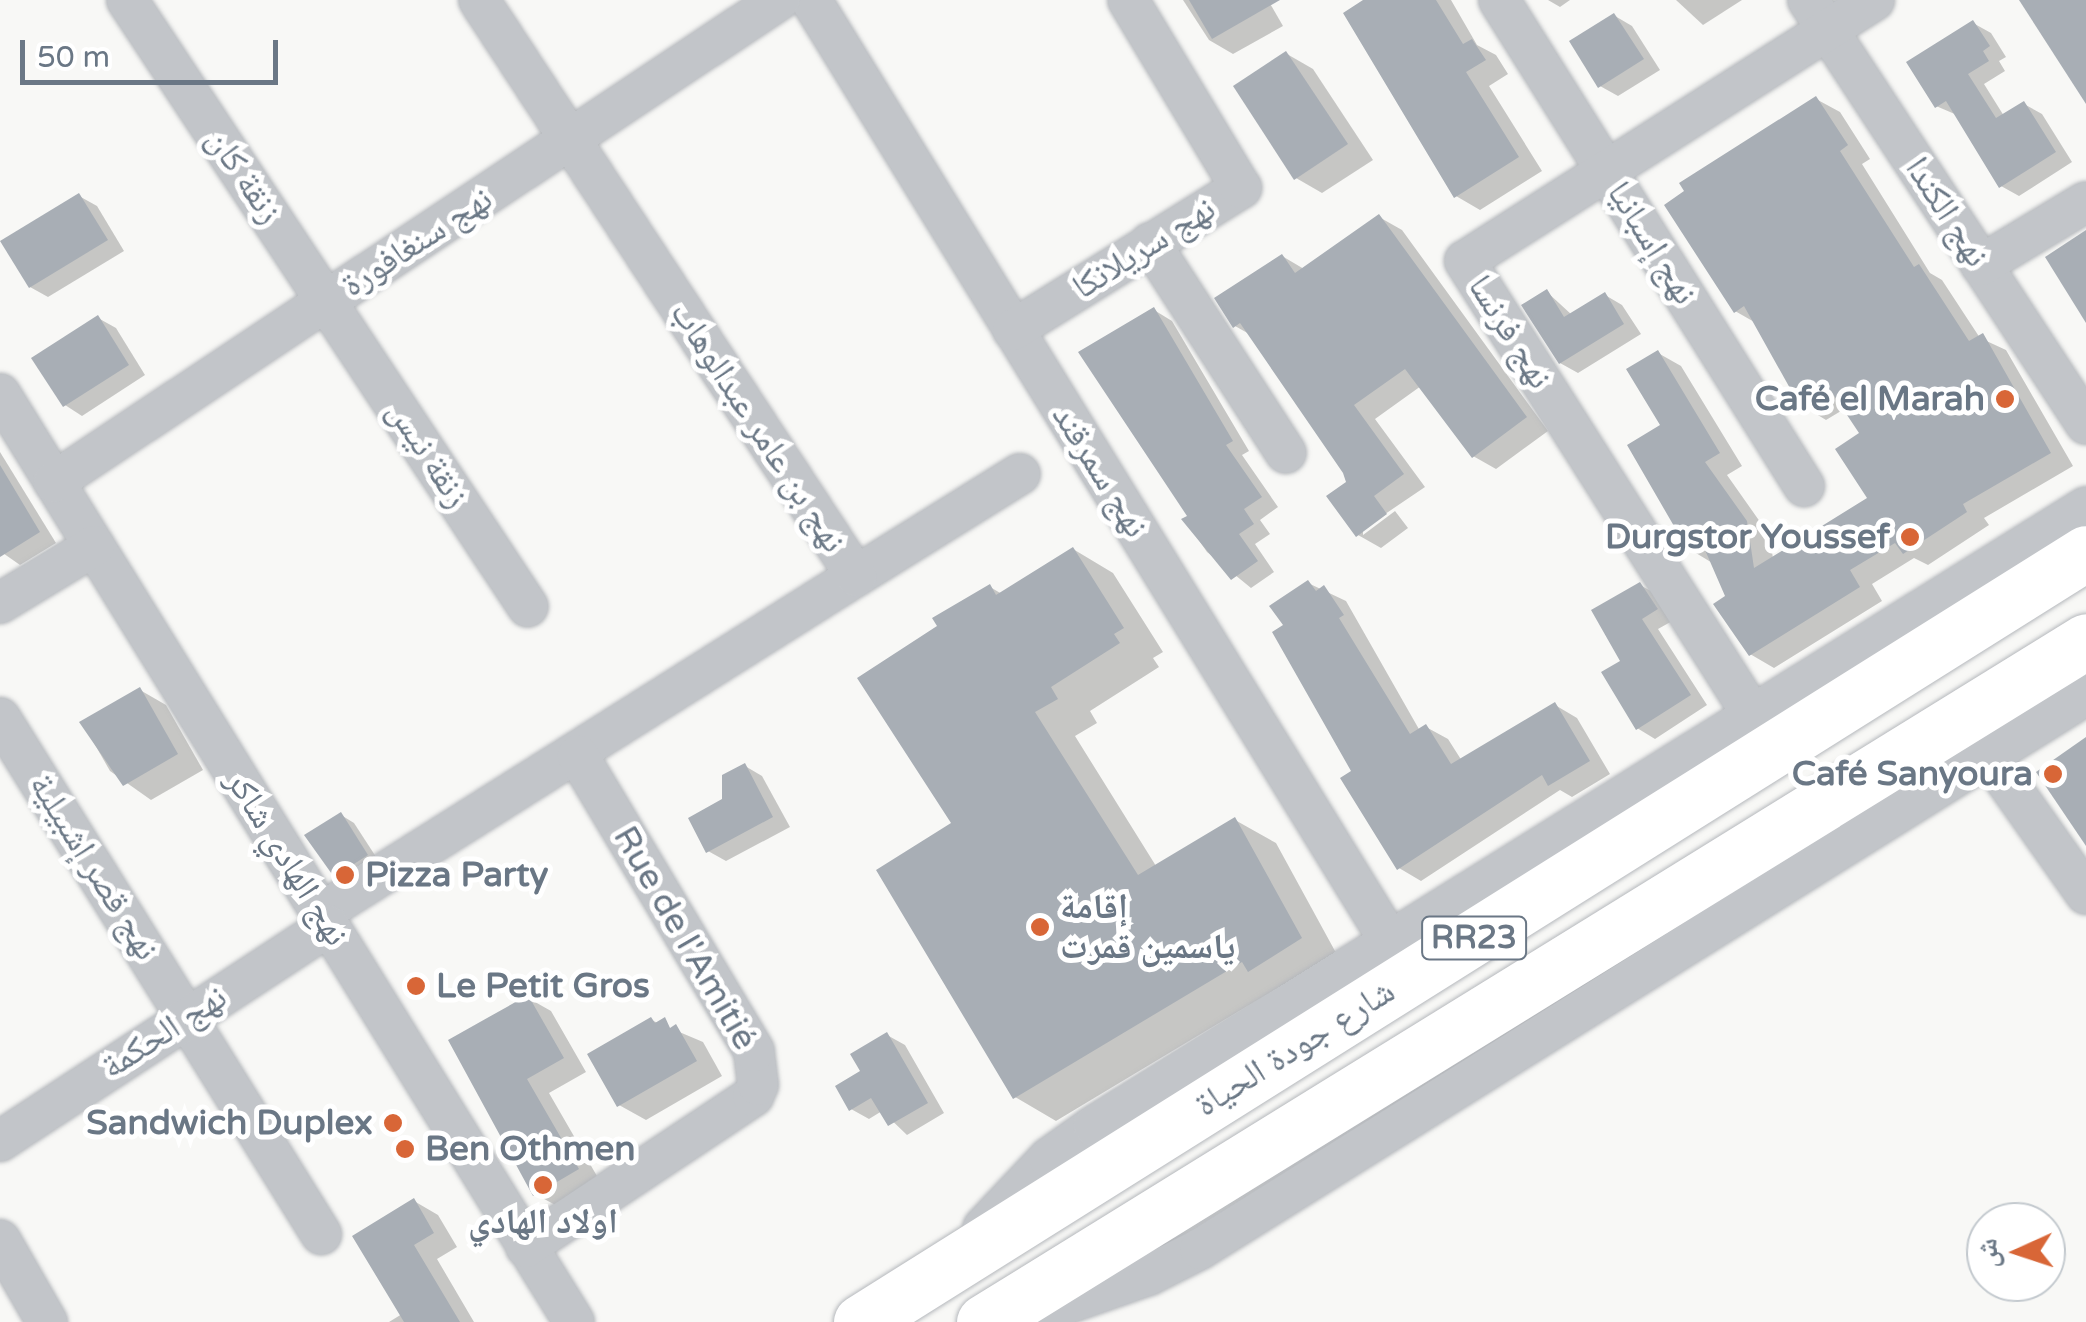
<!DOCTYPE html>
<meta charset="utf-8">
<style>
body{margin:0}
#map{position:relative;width:2086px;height:1322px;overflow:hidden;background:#f8f8f6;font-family:"Varela Round","Noto Naskh Arabic",sans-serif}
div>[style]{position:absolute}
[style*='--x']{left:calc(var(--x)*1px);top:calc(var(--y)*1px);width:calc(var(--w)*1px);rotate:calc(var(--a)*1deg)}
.shadow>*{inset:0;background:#0003}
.building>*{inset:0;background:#a8aeb5}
.roads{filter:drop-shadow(0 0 2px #b5b8bc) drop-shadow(0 0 2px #b5b8bc)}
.minor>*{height:40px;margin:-20px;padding:0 20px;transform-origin:20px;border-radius:20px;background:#c2c5c9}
.highway>*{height:55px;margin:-27.5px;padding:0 27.5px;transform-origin:27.5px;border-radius:27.5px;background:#fff}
.dots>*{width:28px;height:28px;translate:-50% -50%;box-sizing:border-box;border:5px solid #fff;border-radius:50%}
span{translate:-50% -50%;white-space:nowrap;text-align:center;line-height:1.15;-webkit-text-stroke:10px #fff;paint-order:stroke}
.shield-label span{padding:2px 8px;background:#fff;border:2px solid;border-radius:8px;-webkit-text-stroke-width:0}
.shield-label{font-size:32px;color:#6a7785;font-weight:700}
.street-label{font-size:35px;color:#6a7785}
.poi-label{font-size:35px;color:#6a7785;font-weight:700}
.right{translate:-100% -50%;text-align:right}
.left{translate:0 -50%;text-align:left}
.north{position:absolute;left:1966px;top:1202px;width:100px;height:100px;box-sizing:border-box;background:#fff;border:2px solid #c3c9ce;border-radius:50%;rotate:267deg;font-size:28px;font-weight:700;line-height:40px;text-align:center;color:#6a7785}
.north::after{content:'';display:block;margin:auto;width:35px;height:45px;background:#d86637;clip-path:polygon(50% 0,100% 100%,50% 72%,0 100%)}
.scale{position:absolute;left:20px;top:40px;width:258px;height:45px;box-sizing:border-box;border:5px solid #6a7785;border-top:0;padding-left:12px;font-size:30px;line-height:35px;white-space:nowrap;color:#6a7785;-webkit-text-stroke:8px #fff;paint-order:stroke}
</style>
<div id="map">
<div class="shadow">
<div style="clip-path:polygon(1183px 0,1268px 0,1283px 26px,1233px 54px,1209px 40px)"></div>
<div style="clip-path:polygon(1367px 0,1451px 0,1477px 45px,1496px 55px,1508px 74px,1489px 86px,1542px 171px,1480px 210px,1456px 196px)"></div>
<div style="clip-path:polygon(1548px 0,1570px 0,1560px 7px)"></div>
<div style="clip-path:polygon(1676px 0,1742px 0,1703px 25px)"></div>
<div style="clip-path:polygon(1615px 16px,1632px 26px,1660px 70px,1618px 96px,1600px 86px)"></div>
<div style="clip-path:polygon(1973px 23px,1991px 33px,2006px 57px,1999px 61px,2005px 71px,1984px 84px,2004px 116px,2024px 104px,2042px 114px,2072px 162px,2019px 196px,2001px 186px,1957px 115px,1936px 106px)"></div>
<div style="clip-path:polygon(1287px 54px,1313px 69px,1373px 160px,1322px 193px,1296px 178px)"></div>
<div style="clip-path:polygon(1816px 99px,1840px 112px,1870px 159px,1862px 164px,1930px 273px,1942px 280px,1980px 338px,2006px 350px,2073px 466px,1984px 518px,1989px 525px,1928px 565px,1914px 558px,1872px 584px,1882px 601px,1774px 668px,1750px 654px,1714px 564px,1691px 550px,1663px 426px,1658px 353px,1681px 366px,1742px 466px,1727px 475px,1770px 536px,1773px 559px,1870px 499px,1863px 434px,1846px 408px,1826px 420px,1803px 406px,1756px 323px,1735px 311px)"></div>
<div style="clip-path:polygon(79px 196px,97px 206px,124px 251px,48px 297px,30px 287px)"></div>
<div style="clip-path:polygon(1379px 217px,1402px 230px,1548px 431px,1496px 469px,1473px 456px,1421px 386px,1375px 419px,1425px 487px,1363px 529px,1363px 535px,1395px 511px,1408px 528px,1381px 548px,1358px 535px,1345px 472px,1251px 335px,1235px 326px,1282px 256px,1304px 269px)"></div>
<div style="clip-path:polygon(1547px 292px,1572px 315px,1605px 295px,1622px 305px,1641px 334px,1578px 373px,1560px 363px)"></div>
<div style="clip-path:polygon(1154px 310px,1172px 321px,1249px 451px,1242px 455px,1278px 507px,1260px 520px,1270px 534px,1255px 544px,1274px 572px,1251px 588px,1207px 552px,1185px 520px,1190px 516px)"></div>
<div style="clip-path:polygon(98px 318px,116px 328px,145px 375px,82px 416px,65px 405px)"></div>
<div style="clip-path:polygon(0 452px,56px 543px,20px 565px,0 551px)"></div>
<div style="clip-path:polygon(1073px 549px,1113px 573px,1163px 652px,1153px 658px,1159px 667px,1090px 711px,1097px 723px,1075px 736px,1156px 866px,1235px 820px,1276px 843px,1341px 962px,1290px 993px,1279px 987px,1056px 1121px,1015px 1097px,954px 824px,940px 627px,990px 587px,1002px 594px)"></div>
<div style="clip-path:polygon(1308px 583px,1346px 601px,1420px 731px,1426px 727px,1448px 739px,1462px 761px,1555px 705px,1577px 718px,1610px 774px,1572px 797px,1560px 790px,1421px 881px,1399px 868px,1286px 626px)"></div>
<div style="clip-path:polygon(1640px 585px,1658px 595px,1674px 620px,1658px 629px,1707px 705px,1655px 739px,1637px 728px,1623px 662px)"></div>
<div style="clip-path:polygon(140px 690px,166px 705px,203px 770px,151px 800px,110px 771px,82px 722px)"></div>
<div style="clip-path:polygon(745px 766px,762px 776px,790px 827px,726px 861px,708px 851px)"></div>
<div style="clip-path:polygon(341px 815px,354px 823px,380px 863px,349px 883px,335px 875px)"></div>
<div style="clip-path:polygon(528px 998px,551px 1011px,586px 1072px,549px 1093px,601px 1183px,559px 1207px,535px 1194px,452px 1041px)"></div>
<div style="clip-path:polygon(651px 1020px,703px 1042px,722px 1076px,646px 1120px,619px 1105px)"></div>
<div style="clip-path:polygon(887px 1035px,905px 1045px,944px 1113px,907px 1135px,882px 1111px,869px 1119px,851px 1109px)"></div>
<div style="clip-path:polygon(414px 1201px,438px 1215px,457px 1247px,437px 1259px,474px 1322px,389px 1322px,402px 1314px)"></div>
</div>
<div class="building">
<div style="clip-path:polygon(1189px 0,1280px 0,1212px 39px)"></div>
<div style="clip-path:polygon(1363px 0,1436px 0,1463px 44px,1472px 39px,1486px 60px,1466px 72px,1519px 157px,1454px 198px,1343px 13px)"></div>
<div style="clip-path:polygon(2019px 0,2086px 0,2086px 104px)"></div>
<div style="clip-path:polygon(1614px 13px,1644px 59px,1598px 88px,1569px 41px)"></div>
<div style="clip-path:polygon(1973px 20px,1990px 46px,1983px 51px,1989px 61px,1968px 74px,1996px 118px,2024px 101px,2056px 152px,1999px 188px,1946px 101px,1935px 108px,1906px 62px)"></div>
<div style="clip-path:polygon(1286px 51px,1348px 144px,1294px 180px,1233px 86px)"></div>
<div style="clip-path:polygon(1816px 96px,1848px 145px,1840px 151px,1914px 267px,1919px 264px,1969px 341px,1983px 333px,2051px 453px,1963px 504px,1967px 512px,1903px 554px,1895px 543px,1850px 570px,1860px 587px,1749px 656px,1713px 604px,1725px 596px,1705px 550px,1689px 552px,1627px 445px,1660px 425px,1626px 369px,1658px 350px,1720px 453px,1705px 462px,1747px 521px,1754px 568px,1867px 498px,1835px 449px,1859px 433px,1831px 391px,1801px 408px,1744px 306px,1734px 313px,1664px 205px,1684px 191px,1679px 183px)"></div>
<div style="clip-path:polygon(79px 193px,108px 240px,29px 288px,0 241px)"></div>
<div style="clip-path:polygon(1379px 214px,1527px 417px,1472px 458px,1405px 369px,1354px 405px,1404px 474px,1374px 496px,1387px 514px,1356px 537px,1326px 496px,1346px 482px,1343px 473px,1240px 323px,1233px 328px,1214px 298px,1282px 254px,1295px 273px)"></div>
<div style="clip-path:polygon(2086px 230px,2086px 323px,2045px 257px)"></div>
<div style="clip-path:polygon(1547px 289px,1564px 317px,1605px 292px,1624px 324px,1559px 364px,1521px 305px)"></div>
<div style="clip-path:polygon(1154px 307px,1233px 441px,1226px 445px,1262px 497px,1244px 509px,1254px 524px,1239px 534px,1258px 561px,1231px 580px,1181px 519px,1187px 516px,1078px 352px)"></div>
<div style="clip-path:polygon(98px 315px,129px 365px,63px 407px,31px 358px)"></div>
<div style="clip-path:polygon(0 465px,40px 532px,0 557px)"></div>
<div style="clip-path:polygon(1073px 547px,1124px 628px,1114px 634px,1120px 643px,1051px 687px,1058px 699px,1035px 712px,1138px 875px,1235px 817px,1302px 938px,1248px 972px,1242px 962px,1013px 1099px,876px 870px,951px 823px,857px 678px,937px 626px,932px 618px,990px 584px,996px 595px)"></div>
<div style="clip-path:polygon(1308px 580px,1316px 591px,1324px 585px,1344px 615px,1339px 618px,1410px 734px,1426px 724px,1451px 764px,1555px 702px,1590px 761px,1548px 786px,1542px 775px,1397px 870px,1340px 778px,1351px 771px,1272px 632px,1283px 625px,1269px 606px)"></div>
<div style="clip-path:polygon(1640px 582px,1658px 609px,1642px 619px,1691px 695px,1636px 730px,1601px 672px,1620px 661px,1591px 610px)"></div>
<div style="clip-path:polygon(140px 687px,178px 754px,123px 786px,79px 722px)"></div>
<div style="clip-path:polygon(2086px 737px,2086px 846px,2036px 772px)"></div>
<div style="clip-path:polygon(745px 763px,773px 817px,706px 853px,688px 818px,722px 799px,722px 775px)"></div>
<div style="clip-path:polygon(341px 812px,368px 855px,334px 877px,304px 835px)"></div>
<div style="clip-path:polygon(528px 995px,564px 1058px,527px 1079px,579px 1169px,533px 1196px,448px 1040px)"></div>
<div style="clip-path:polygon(651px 1017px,655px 1023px,665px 1017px,670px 1028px,676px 1024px,697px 1061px,617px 1107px,587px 1054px)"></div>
<div style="clip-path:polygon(887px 1032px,928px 1103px,888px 1126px,871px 1098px,849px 1111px,835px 1086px,860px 1071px,850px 1054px)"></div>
<div style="clip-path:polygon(414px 1198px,434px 1233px,414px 1245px,460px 1322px,404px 1322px,352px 1236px)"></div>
</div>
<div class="roads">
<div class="minor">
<div style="--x:127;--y:0;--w:727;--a:56.55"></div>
<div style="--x:811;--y:0;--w:1105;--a:58.4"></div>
<div style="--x:1499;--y:0;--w:574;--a:57.89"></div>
<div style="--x:1808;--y:0;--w:507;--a:56.75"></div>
<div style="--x:1150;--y:243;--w:250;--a:57.1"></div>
<div style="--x:1981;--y:265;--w:122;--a:-31"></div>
<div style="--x:1013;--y:330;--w:269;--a:-31.9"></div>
<div style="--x:1241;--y:188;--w:219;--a:-121"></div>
<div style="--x:0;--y:394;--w:1091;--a:58.26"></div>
<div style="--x:54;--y:482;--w:871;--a:-33.62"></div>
<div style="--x:856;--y:576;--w:193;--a:-31.9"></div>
<div style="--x:0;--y:603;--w:110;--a:-31.2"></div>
<div style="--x:1750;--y:711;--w:533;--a:-122.35"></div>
<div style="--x:1465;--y:261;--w:485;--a:-32.5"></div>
<div style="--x:0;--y:718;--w:608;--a:58.11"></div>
<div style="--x:1988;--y:755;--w:170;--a:54.8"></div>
<div style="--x:321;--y:913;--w:632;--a:-32.21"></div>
<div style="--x:856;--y:576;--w:688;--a:-123.21"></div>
<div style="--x:0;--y:1141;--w:393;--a:-33.2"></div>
<div style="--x:983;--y:1228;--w:96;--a:-46.7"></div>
<div style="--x:1049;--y:1158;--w:55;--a:-35.4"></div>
<div style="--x:1094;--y:1126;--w:1169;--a:-31.96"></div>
<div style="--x:0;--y:1240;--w:95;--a:60.2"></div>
<div style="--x:526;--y:1247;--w:273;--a:-33.6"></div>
<div style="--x:753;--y:1096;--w:12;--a:-66"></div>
<div style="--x:758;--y:1085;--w:34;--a:-97"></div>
<div style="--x:754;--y:1051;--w:344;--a:-120.8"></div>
<div style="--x:1014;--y:1322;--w:143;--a:-19.2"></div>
<div style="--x:1149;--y:1275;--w:57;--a:-27"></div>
<div style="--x:1200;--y:1249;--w:1045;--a:-32.02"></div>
</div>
<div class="highway">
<div style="--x:861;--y:1322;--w:1446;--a:-32.12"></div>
<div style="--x:984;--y:1322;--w:1295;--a:-31.71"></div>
</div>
</div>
<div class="dots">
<div style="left:2005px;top:399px;background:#d86637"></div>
<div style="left:1910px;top:537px;background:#d86637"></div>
<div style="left:2053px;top:774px;background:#d86637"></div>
<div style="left:345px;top:875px;background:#d86637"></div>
<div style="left:1040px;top:927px;background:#d86637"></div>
<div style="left:416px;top:986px;background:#d86637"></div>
<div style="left:393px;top:1123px;background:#d86637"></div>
<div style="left:405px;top:1149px;background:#d86637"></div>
<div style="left:543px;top:1185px;background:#d86637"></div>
</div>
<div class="shield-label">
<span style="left:1474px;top:938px">RR23</span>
</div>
<div class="street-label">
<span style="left:244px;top:176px;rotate:56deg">زنقة كان</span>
<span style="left:1947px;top:212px;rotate:57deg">نهج الكندا</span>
<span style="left:417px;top:242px;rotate:-33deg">نهج سنغافورة</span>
<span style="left:1652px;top:243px;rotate:58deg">نهج إسبانيا</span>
<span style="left:1144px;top:248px;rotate:-32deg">نهج سريلانكا</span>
<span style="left:1510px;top:332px;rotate:58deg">نهج فرنسا</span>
<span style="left:758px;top:427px;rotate:57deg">نهج بن عامر عبدالوهاب</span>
<span style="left:428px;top:454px;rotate:57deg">زنقة نيس</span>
<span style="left:1100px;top:471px;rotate:58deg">نهج سمرقند</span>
<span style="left:287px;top:858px;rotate:58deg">نهج الهادي شاكر</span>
<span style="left:94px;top:867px;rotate:58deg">نهج قصر إشبيلية</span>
<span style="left:685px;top:938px;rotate:60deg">Rue de l'Amitié</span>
<span style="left:164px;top:1032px;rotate:-33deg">نهج الحكمة</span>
<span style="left:1295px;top:1048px;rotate:-32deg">شارع جودة الحياة</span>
</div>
<div class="poi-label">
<span class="right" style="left:1985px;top:399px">Café el Marah</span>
<span class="right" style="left:1890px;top:537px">Durgstor Youssef</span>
<span class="right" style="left:2033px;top:774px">Café Sanyoura</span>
<span class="left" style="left:365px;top:875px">Pizza Party</span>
<span class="left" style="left:1060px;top:927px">إقامة<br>ياسمين قمرت</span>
<span class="left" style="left:436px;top:986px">Le Petit Gros</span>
<span class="right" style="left:373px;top:1123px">Sandwich Duplex</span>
<span class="left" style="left:425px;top:1149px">Ben Othmen</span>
<span style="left:543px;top:1222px">اولاد الهادي</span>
</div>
<div class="north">ش</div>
<div class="scale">50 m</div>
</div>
